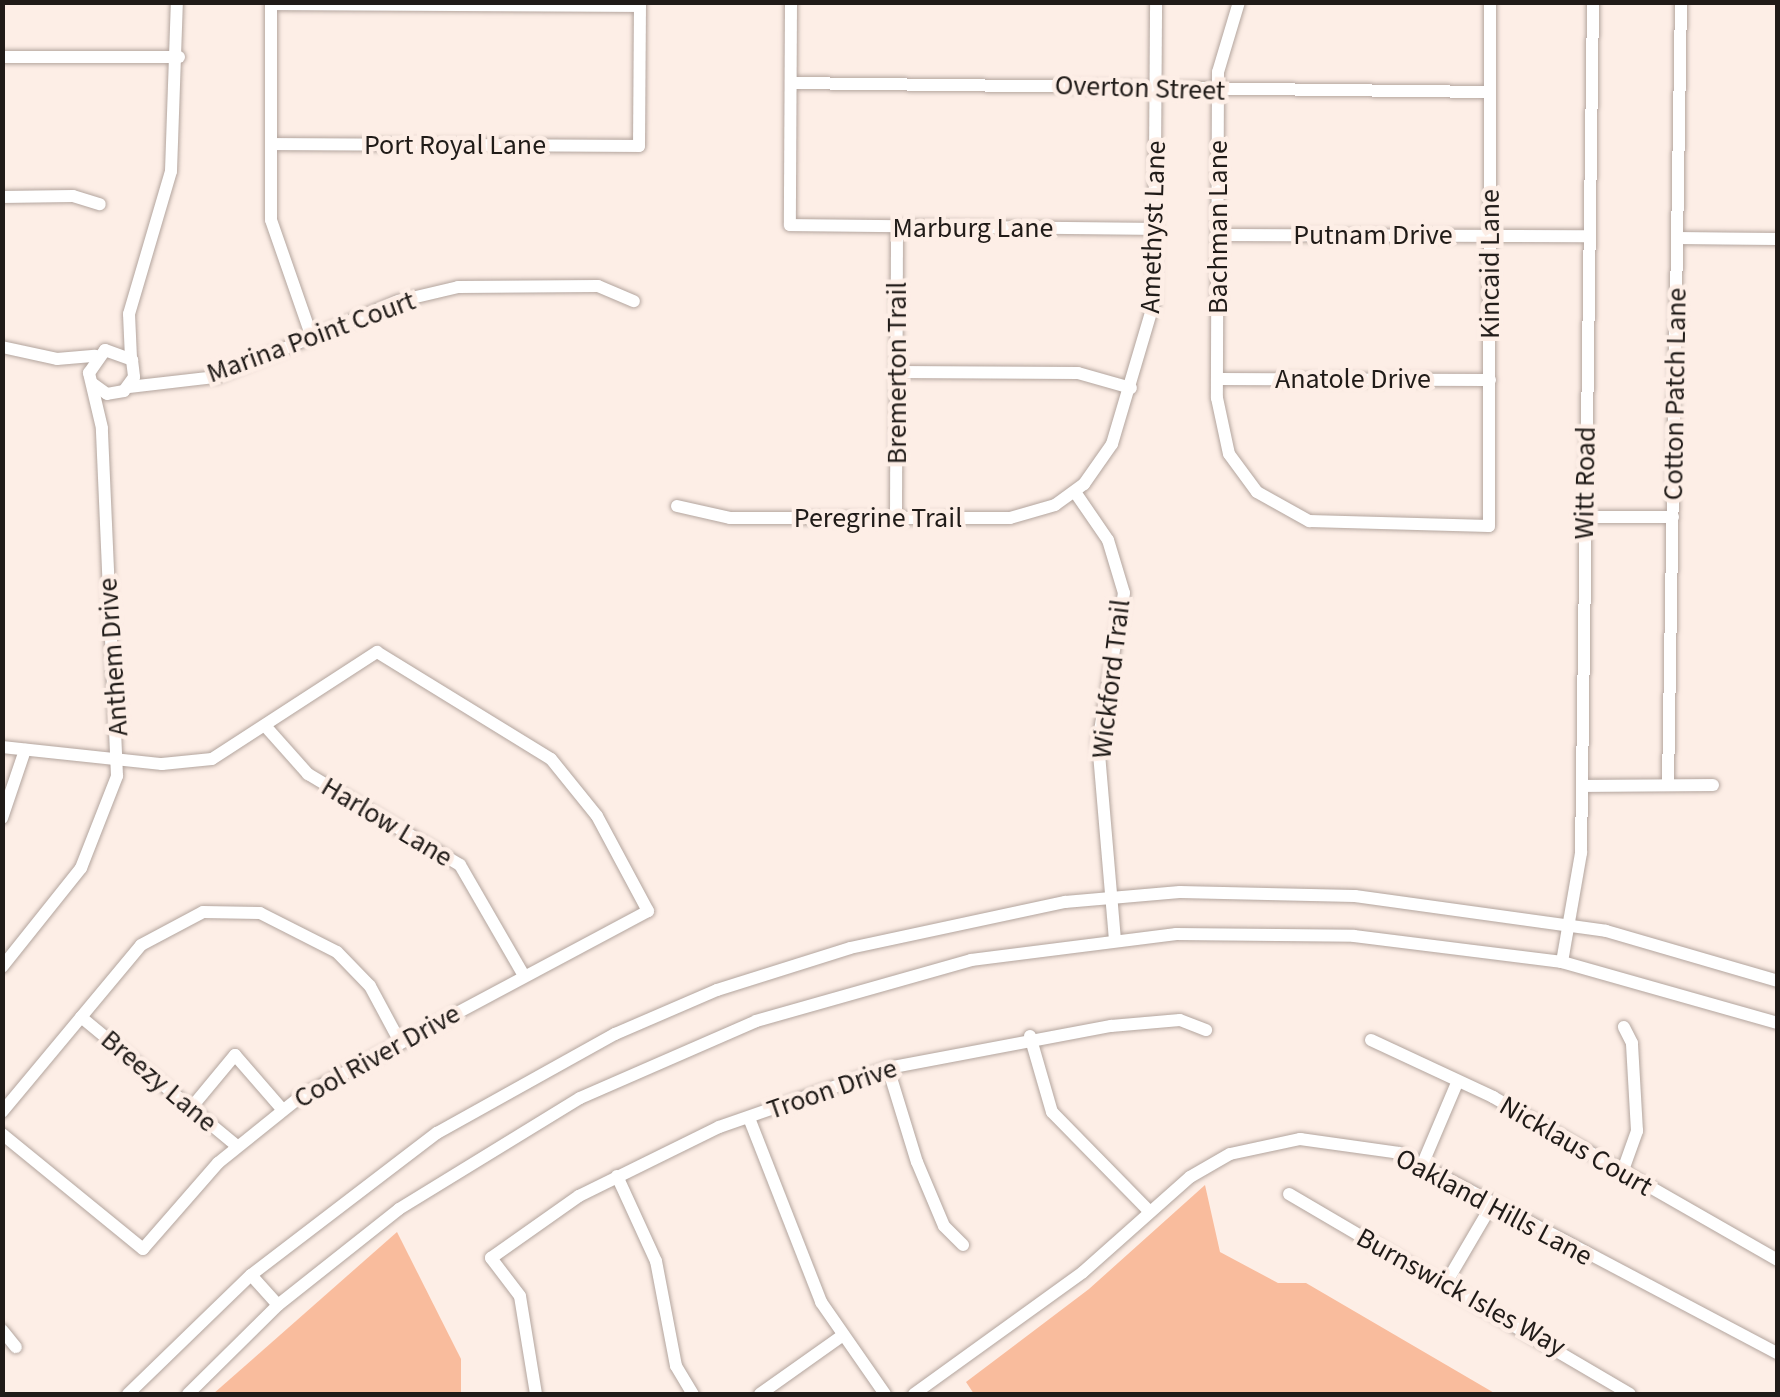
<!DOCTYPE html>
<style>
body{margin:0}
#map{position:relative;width:1780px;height:1397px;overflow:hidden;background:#fdeee6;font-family:"Source Sans 3",sans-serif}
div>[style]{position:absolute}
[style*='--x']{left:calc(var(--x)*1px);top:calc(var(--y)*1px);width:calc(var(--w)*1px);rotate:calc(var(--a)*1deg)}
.green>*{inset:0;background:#f9bc9d}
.roads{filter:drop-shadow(0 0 2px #b3a59e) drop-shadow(0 0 2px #b3a59e)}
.minor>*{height:12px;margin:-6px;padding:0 6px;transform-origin:6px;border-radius:6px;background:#fff}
span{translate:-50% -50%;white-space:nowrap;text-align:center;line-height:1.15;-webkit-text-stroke:9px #fdeee6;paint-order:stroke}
.street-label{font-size:28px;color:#201b18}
.frame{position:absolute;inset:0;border:5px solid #201b18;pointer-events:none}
</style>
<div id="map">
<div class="green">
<div style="clip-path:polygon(1205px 1185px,1220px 1252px,1278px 1283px,1306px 1283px,1496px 1394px,974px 1394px,966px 1382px,1089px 1289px)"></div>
<div style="clip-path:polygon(397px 1232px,461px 1359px,461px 1394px,213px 1394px)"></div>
</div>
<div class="roads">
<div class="minor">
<div style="--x:271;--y:2;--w:218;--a:90"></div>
<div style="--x:271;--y:220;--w:125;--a:70.8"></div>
<div style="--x:791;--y:2;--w:223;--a:90.3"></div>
<div style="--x:790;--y:225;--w:366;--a:0.6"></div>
<div style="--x:1239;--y:2;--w:73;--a:106.7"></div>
<div style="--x:1218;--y:72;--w:326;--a:90.2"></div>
<div style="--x:1217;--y:398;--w:57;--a:77.9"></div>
<div style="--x:1229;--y:454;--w:47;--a:53.6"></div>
<div style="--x:1257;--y:492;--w:60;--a:29.1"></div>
<div style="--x:1309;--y:521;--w:180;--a:1.6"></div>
<div style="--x:1489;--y:526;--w:524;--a:-89.89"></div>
<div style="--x:271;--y:4;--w:369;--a:0.3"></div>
<div style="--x:2;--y:57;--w:177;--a:0"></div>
<div style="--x:791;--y:83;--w:699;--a:0.74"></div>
<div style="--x:271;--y:144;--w:368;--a:0.3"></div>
<div style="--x:639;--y:146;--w:144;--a:-89.6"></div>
<div style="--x:2;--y:197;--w:71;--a:-0.8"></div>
<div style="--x:73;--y:196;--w:28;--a:17"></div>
<div style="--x:1218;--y:235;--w:370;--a:0.2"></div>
<div style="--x:1677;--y:238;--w:101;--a:0.6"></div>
<div style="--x:2;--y:347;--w:56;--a:12.3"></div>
<div style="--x:57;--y:359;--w:38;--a:-5"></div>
<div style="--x:131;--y:358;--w:44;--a:-92.6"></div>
<div style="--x:129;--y:314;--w:149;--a:-73.6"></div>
<div style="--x:171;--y:171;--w:169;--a:-88"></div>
<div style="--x:897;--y:372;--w:181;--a:0.3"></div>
<div style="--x:1078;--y:373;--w:55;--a:15.8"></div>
<div style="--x:1217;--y:379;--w:273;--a:0.2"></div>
<div style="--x:129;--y:387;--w:88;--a:-6.6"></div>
<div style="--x:216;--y:377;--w:198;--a:-22.6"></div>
<div style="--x:399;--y:301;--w:61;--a:-13.3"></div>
<div style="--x:458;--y:287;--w:140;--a:-0.4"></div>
<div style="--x:598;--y:286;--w:39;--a:23"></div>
<div style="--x:1075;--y:492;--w:58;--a:55.5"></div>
<div style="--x:1108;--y:540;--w:55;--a:73.2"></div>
<div style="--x:1124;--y:593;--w:151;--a:99.9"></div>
<div style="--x:1098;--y:742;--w:198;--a:85.1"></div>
<div style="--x:677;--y:506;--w:54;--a:12.8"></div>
<div style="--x:730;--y:518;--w:280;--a:0"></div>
<div style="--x:1010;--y:518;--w:47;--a:-16.1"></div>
<div style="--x:1055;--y:505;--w:36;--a:-36"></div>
<div style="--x:1084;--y:484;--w:49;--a:-55"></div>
<div style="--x:1112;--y:444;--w:148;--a:-73.5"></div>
<div style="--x:1154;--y:302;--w:300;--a:-89.6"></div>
<div style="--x:1585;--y:517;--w:88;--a:0"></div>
<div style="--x:896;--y:518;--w:290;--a:-89.8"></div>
<div style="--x:267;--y:728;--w:62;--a:48.3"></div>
<div style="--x:308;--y:774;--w:177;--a:30.9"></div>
<div style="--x:460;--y:865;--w:128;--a:60"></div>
<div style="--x:2;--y:747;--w:161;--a:6.1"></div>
<div style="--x:162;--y:764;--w:50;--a:-5.7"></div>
<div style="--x:212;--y:759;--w:197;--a:-33"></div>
<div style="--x:377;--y:652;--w:204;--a:31.6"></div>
<div style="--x:551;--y:759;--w:73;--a:51.1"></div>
<div style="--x:597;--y:816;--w:108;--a:61.8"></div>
<div style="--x:648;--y:911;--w:395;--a:151.9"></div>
<div style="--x:300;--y:1097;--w:105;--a:141.2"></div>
<div style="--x:218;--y:1163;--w:114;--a:131.1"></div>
<div style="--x:143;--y:1249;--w:182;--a:-140.8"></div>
<div style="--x:1668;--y:785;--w:783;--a:-89.05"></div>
<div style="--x:1582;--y:786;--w:131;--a:-0.4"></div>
<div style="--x:2;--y:818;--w:72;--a:-71.3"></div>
<div style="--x:1562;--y:962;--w:111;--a:-80.1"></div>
<div style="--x:1581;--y:853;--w:851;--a:-89.19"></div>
<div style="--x:2;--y:967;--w:127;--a:-51.4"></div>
<div style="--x:81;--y:868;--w:99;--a:-68.6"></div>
<div style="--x:117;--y:776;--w:348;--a:-92.5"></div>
<div style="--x:102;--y:428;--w:57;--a:-103.3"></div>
<div style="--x:89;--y:373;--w:28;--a:-55"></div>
<div style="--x:105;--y:350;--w:29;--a:20"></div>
<div style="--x:132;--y:360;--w:17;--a:83"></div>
<div style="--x:134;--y:377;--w:17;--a:126"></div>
<div style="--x:124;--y:391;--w:17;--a:170"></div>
<div style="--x:107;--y:394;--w:17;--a:-144"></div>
<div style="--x:81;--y:1017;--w:201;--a:39.6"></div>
<div style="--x:1030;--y:1036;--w:79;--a:73.9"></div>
<div style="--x:1052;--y:1112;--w:139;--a:45.6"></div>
<div style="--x:1371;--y:1040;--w:135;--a:25"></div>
<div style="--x:1493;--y:1097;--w:328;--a:29.8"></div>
<div style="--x:888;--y:1068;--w:98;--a:72.9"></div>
<div style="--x:917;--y:1162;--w:69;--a:67.1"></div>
<div style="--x:944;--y:1226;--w:27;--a:45"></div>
<div style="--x:191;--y:1108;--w:69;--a:-50.3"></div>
<div style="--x:235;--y:1055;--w:72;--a:49"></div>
<div style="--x:2;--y:1112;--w:217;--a:-50.2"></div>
<div style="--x:141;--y:945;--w:70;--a:-28"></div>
<div style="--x:203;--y:912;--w:57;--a:1"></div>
<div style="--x:260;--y:913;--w:86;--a:26.9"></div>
<div style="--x:337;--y:952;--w:47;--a:45.9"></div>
<div style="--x:370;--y:986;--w:64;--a:61.8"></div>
<div style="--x:749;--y:1118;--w:198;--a:68.6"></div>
<div style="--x:821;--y:1302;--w:112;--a:55.2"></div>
<div style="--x:1423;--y:1163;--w:87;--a:-67"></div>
<div style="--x:1622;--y:1173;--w:45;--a:-70.3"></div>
<div style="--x:1637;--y:1131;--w:88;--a:-93.3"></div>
<div style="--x:1632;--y:1043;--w:18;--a:-117"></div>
<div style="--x:617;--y:1176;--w:94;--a:65.4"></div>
<div style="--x:656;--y:1261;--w:107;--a:79.2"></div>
<div style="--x:676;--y:1366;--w:33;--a:59"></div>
<div style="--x:1289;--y:1194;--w:395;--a:30.4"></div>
<div style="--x:251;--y:1275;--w:40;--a:48"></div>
<div style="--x:1446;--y:1283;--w:93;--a:-59.6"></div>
<div style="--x:2;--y:1330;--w:22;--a:51"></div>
<div style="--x:128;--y:1394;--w:171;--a:-44.1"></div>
<div style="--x:251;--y:1275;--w:234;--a:-37.4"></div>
<div style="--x:437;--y:1133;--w:204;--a:-29.1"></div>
<div style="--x:615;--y:1034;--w:111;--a:-23.3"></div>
<div style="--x:717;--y:990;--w:139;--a:-17.5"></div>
<div style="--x:850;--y:948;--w:220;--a:-12.1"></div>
<div style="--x:1065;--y:902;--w:115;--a:-5"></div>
<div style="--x:1180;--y:892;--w:175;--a:1.3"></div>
<div style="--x:1355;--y:896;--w:253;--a:7.9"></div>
<div style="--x:1606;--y:931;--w:179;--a:16.2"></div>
<div style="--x:188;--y:1394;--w:127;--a:-44.7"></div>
<div style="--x:278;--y:1305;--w:154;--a:-38.4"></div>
<div style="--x:399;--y:1209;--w:212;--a:-31.5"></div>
<div style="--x:580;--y:1098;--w:192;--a:-23.6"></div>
<div style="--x:756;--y:1021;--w:223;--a:-15.8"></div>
<div style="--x:971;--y:960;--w:207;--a:-7.2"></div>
<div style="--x:1176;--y:934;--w:178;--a:0.6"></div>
<div style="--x:1354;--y:936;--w:210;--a:7.1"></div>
<div style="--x:1562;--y:962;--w:224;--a:15.8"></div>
<div style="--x:536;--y:1394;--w:99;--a:-99.3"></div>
<div style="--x:520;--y:1296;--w:48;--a:-127.3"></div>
<div style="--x:491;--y:1258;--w:108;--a:-35.2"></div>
<div style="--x:579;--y:1196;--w:156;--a:-26.2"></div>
<div style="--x:719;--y:1127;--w:179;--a:-19.2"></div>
<div style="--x:888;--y:1068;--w:227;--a:-10.7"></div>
<div style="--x:1111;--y:1026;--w:69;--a:-5"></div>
<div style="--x:1180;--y:1020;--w:28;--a:21"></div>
<div style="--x:760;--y:1394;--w:100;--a:-35.3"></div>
<div style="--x:914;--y:1394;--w:208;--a:-35.8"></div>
<div style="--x:1083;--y:1272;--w:143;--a:-41.6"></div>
<div style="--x:1190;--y:1177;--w:46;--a:-29.9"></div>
<div style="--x:1230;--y:1154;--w:72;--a:-12.1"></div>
<div style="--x:1300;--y:1139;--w:100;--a:8"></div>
<div style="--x:1399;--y:1153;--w:429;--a:27.9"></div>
</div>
</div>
<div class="street-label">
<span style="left:1140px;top:88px;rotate:2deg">Overton Street</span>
<span style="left:455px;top:145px">Port Royal Lane</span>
<span style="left:1153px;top:227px;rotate:-88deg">Amethyst Lane</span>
<span style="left:1218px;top:227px;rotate:-90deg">Bachman Lane</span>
<span style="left:973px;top:228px">Marburg Lane</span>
<span style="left:1373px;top:235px">Putnam Drive</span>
<span style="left:1490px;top:264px;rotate:-90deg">Kincaid Lane</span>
<span style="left:311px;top:337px;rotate:-20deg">Marina Point Court</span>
<span style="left:897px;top:373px;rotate:-90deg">Bremerton Trail</span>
<span style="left:1353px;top:379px">Anatole Drive</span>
<span style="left:1675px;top:394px;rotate:-89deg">Cotton Patch Lane</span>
<span style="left:1585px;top:483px;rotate:-89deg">Witt Road</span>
<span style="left:878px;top:518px">Peregrine Trail</span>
<span style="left:113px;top:657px;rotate:-94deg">Anthem Drive</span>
<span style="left:1111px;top:679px;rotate:-83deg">Wickford Trail</span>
<span style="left:387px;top:822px;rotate:31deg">Harlow Lane</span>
<span style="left:377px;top:1056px;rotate:-29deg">Cool River Drive</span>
<span style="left:159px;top:1081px;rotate:40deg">Breezy Lane</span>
<span style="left:832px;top:1089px;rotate:-19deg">Troon Drive</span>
<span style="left:1576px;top:1146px;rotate:30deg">Nicklaus Court</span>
<span style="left:1494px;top:1207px;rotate:28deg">Oakland Hills Lane</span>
<span style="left:1461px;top:1292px;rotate:29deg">Burnswick Isles Way</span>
</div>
<div class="frame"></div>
</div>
